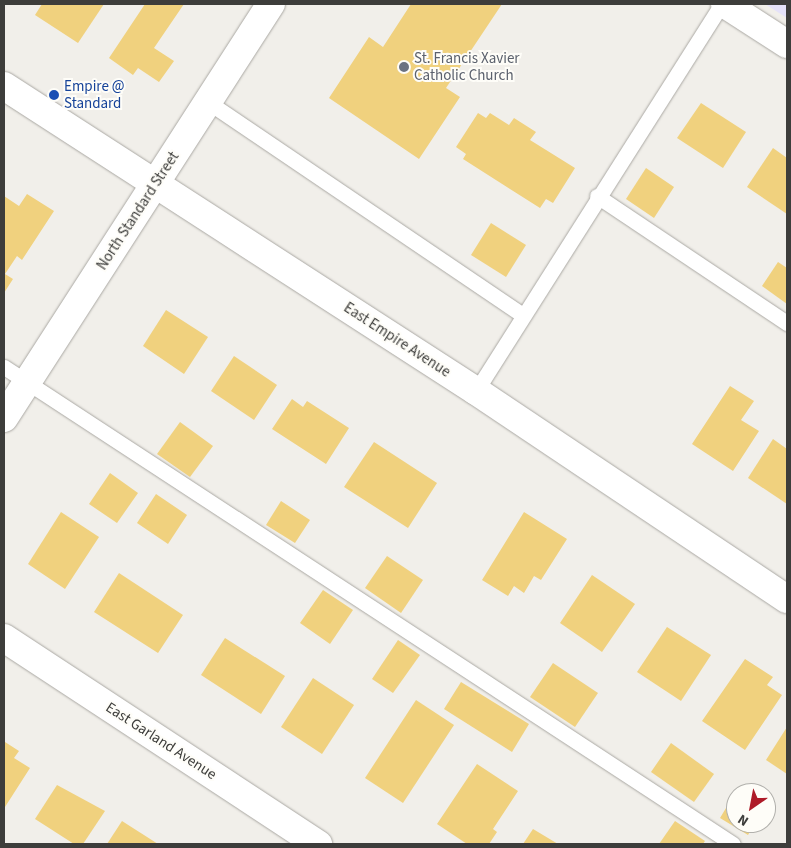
<!DOCTYPE html>
<style>
body{margin:0}
#map{position:relative;width:791px;height:848px;overflow:hidden;background:#f1efea;font-family:"Source Sans 3",sans-serif}
div>[style]{position:absolute}
[style*='--x']{left:calc(var(--x)*1px);top:calc(var(--y)*1px);width:calc(var(--w)*1px);rotate:calc(var(--a)*1deg)}
.commercial>*{inset:0;background:#e5e2f9}
.building>*{inset:0;background:#f0d17e}
.roads{filter:drop-shadow(0 0 1px #aaa8a3) drop-shadow(0 0 1px #aaa8a3)}
.service>*{height:15px;margin:-7.5px;padding:0 7.5px;transform-origin:7.5px;border-radius:7.5px;background:#fff}
.minor>*{height:28px;margin:-14px;padding:0 14px;transform-origin:14px;border-radius:14px;background:#fff}
.tertiary>*{height:28px;margin:-14px;padding:0 14px;transform-origin:14px;border-radius:14px;background:#fff}
.dots>*{width:14px;height:14px;translate:-50% -50%;box-sizing:border-box;border:2px solid #fefdf8;border-radius:50%}
span{translate:-50% -50%;white-space:nowrap;text-align:center;line-height:1.15;-webkit-text-stroke:4px #fefdf8;paint-order:stroke}
.worship-label{font-size:15px;color:#5b616d}
.left{translate:0 -50%;text-align:left}
.transit-label{font-size:15px;color:#164399}
.street-label{font-size:15px;color:#3d3d3b}
.frame{position:absolute;inset:0;border:5px solid #3d3d3b;pointer-events:none}
.north{position:absolute;left:726px;top:783px;width:50px;height:50px;box-sizing:border-box;background:#fefdf8;border:1px solid #b1b0ac;border-radius:50%;rotate:213deg;font-size:14px;font-weight:700;line-height:20px;text-align:center;color:#3d3d3b}
.north::after{content:'';display:block;margin:auto;width:18px;height:22px;background:#ae1b28;clip-path:polygon(50% 0,100% 100%,50% 72%,0 100%)}
</style>
<div id="map">
<div class="commercial">
<div style="clip-path:polygon(765px 4px,787px 4px,787px 18px)"></div>
</div>
<div class="building">
<div style="clip-path:polygon(42px 4px,104px 4px,78px 43px,35px 15px)"></div>
<div style="clip-path:polygon(145px 4px,184px 4px,154px 48px,174px 61px,159px 82px,138px 68px,133px 75px,109px 58px)"></div>
<div style="clip-path:polygon(411px 4px,502px 4px,446px 88px,460px 97px,419px 159px,329px 98px,369px 37px,383px 47px)"></div>
<div style="clip-path:polygon(701px 103px,746px 132px,723px 168px,677px 138px)"></div>
<div style="clip-path:polygon(478px 113px,486px 118px,490px 113px,509px 125px,514px 118px,536px 132px,530px 140px,575px 168px,553px 203px,546px 199px,540px 208px,463px 159px,466px 154px,456px 147px)"></div>
<div style="clip-path:polygon(773px 148px,787px 158px,787px 214px,747px 187px)"></div>
<div style="clip-path:polygon(646px 168px,674px 187px,654px 218px,626px 199px)"></div>
<div style="clip-path:polygon(27px 194px,54px 211px,22px 260px,17px 256px,5px 274px,13px 279px,4px 293px,4px 196px,19px 206px)"></div>
<div style="clip-path:polygon(491px 223px,526px 245px,506px 277px,471px 255px)"></div>
<div style="clip-path:polygon(778px 262px,787px 268px,787px 304px,762px 286px)"></div>
<div style="clip-path:polygon(166px 310px,208px 337px,184px 374px,143px 346px)"></div>
<div style="clip-path:polygon(234px 356px,277px 385px,254px 420px,211px 391px)"></div>
<div style="clip-path:polygon(730px 386px,754px 401px,741px 420px,759px 431px,733px 471px,692px 444px)"></div>
<div style="clip-path:polygon(292px 399px,303px 407px,307px 401px,349px 428px,326px 464px,272px 429px)"></div>
<div style="clip-path:polygon(180px 422px,213px 446px,190px 477px,157px 454px)"></div>
<div style="clip-path:polygon(773px 439px,787px 449px,787px 504px,748px 478px)"></div>
<div style="clip-path:polygon(374px 442px,437px 483px,408px 528px,344px 487px)"></div>
<div style="clip-path:polygon(110px 473px,138px 493px,117px 523px,89px 504px)"></div>
<div style="clip-path:polygon(156px 494px,187px 515px,168px 544px,137px 523px)"></div>
<div style="clip-path:polygon(281px 501px,310px 520px,295px 543px,266px 525px)"></div>
<div style="clip-path:polygon(61px 512px,99px 537px,65px 589px,28px 564px)"></div>
<div style="clip-path:polygon(524px 512px,567px 539px,541px 580px,534px 576px,524px 593px,514px 586px,508px 596px,482px 580px)"></div>
<div style="clip-path:polygon(387px 556px,423px 580px,401px 613px,365px 588px)"></div>
<div style="clip-path:polygon(119px 573px,183px 615px,158px 653px,94px 612px)"></div>
<div style="clip-path:polygon(592px 575px,635px 604px,602px 652px,560px 623px)"></div>
<div style="clip-path:polygon(323px 590px,353px 610px,330px 644px,300px 623px)"></div>
<div style="clip-path:polygon(667px 627px,711px 655px,681px 701px,637px 672px)"></div>
<div style="clip-path:polygon(225px 638px,285px 676px,261px 714px,201px 675px)"></div>
<div style="clip-path:polygon(398px 640px,420px 655px,393px 693px,372px 679px)"></div>
<div style="clip-path:polygon(745px 659px,773px 677px,767px 685px,782px 695px,745px 750px,702px 721px)"></div>
<div style="clip-path:polygon(553px 663px,598px 693px,575px 727px,530px 697px)"></div>
<div style="clip-path:polygon(313px 678px,354px 705px,322px 754px,281px 727px)"></div>
<div style="clip-path:polygon(461px 682px,529px 724px,512px 752px,444px 709px)"></div>
<div style="clip-path:polygon(416px 700px,454px 725px,403px 803px,365px 778px)"></div>
<div style="clip-path:polygon(787px 727px,787px 774px,766px 760px)"></div>
<div style="clip-path:polygon(5px 742px,19px 751px,14px 758px,30px 768px,5px 807px)"></div>
<div style="clip-path:polygon(671px 743px,714px 774px,694px 802px,651px 772px)"></div>
<div style="clip-path:polygon(477px 764px,518px 791px,493px 829px,497px 832px,489px 844px,467px 844px,437px 824px)"></div>
<div style="clip-path:polygon(57px 785px,105px 811px,83px 844px,74px 844px,35px 819px)"></div>
<div style="clip-path:polygon(732px 798px,736px 801px,736px 823px,755px 823px,748px 835px,720px 818px)"></div>
<div style="clip-path:polygon(122px 821px,158px 844px,107px 844px)"></div>
<div style="clip-path:polygon(675px 821px,705px 841px,703px 844px,659px 844px)"></div>
<div style="clip-path:polygon(533px 829px,558px 844px,523px 844px)"></div>
</div>
<div class="roads">
<div class="service">
<div style="--x:208;--y:102;--w:380;--a:34.1"></div>
<div style="--x:597;--y:196;--w:229;--a:33.8"></div>
<div style="--x:4;--y:367;--w:871;--a:33.2"></div>
<div style="--x:476;--y:391;--w:459;--a:-57.6"></div>
</div>
<div class="minor">
<div style="--x:725;--y:4;--w:74;--a:32.8"></div>
<div style="--x:4;--y:418;--w:493;--a:-57.2"></div>
<div style="--x:4;--y:638;--w:376;--a:33.3"></div>
</div>
<div class="tertiary">
<div style="--x:4;--y:86;--w:562;--a:32.87"></div>
<div style="--x:476;--y:391;--w:374;--a:33.8"></div>
</div>
</div>
<div class="dots">
<div style="left:404px;top:67px;background:#6b7280"></div>
<div style="left:54px;top:95px;background:#1a4fb4"></div>
</div>
<div class="worship-label">
<span class="left" style="left:414px;top:67px">St. Francis Xavier<br>Catholic Church</span>
</div>
<div class="transit-label">
<span class="left" style="left:64px;top:95px">Empire @<br>Standard</span>
</div>
<div class="street-label">
<span style="left:138px;top:211px;rotate:-57deg">North Standard Street</span>
<span style="left:397px;top:340px;rotate:33deg">East Empire Avenue</span>
<span style="left:161px;top:741px;rotate:33deg">East Garland Avenue</span>
</div>
<div class="frame"></div>
<div class="north">N</div>
</div>
